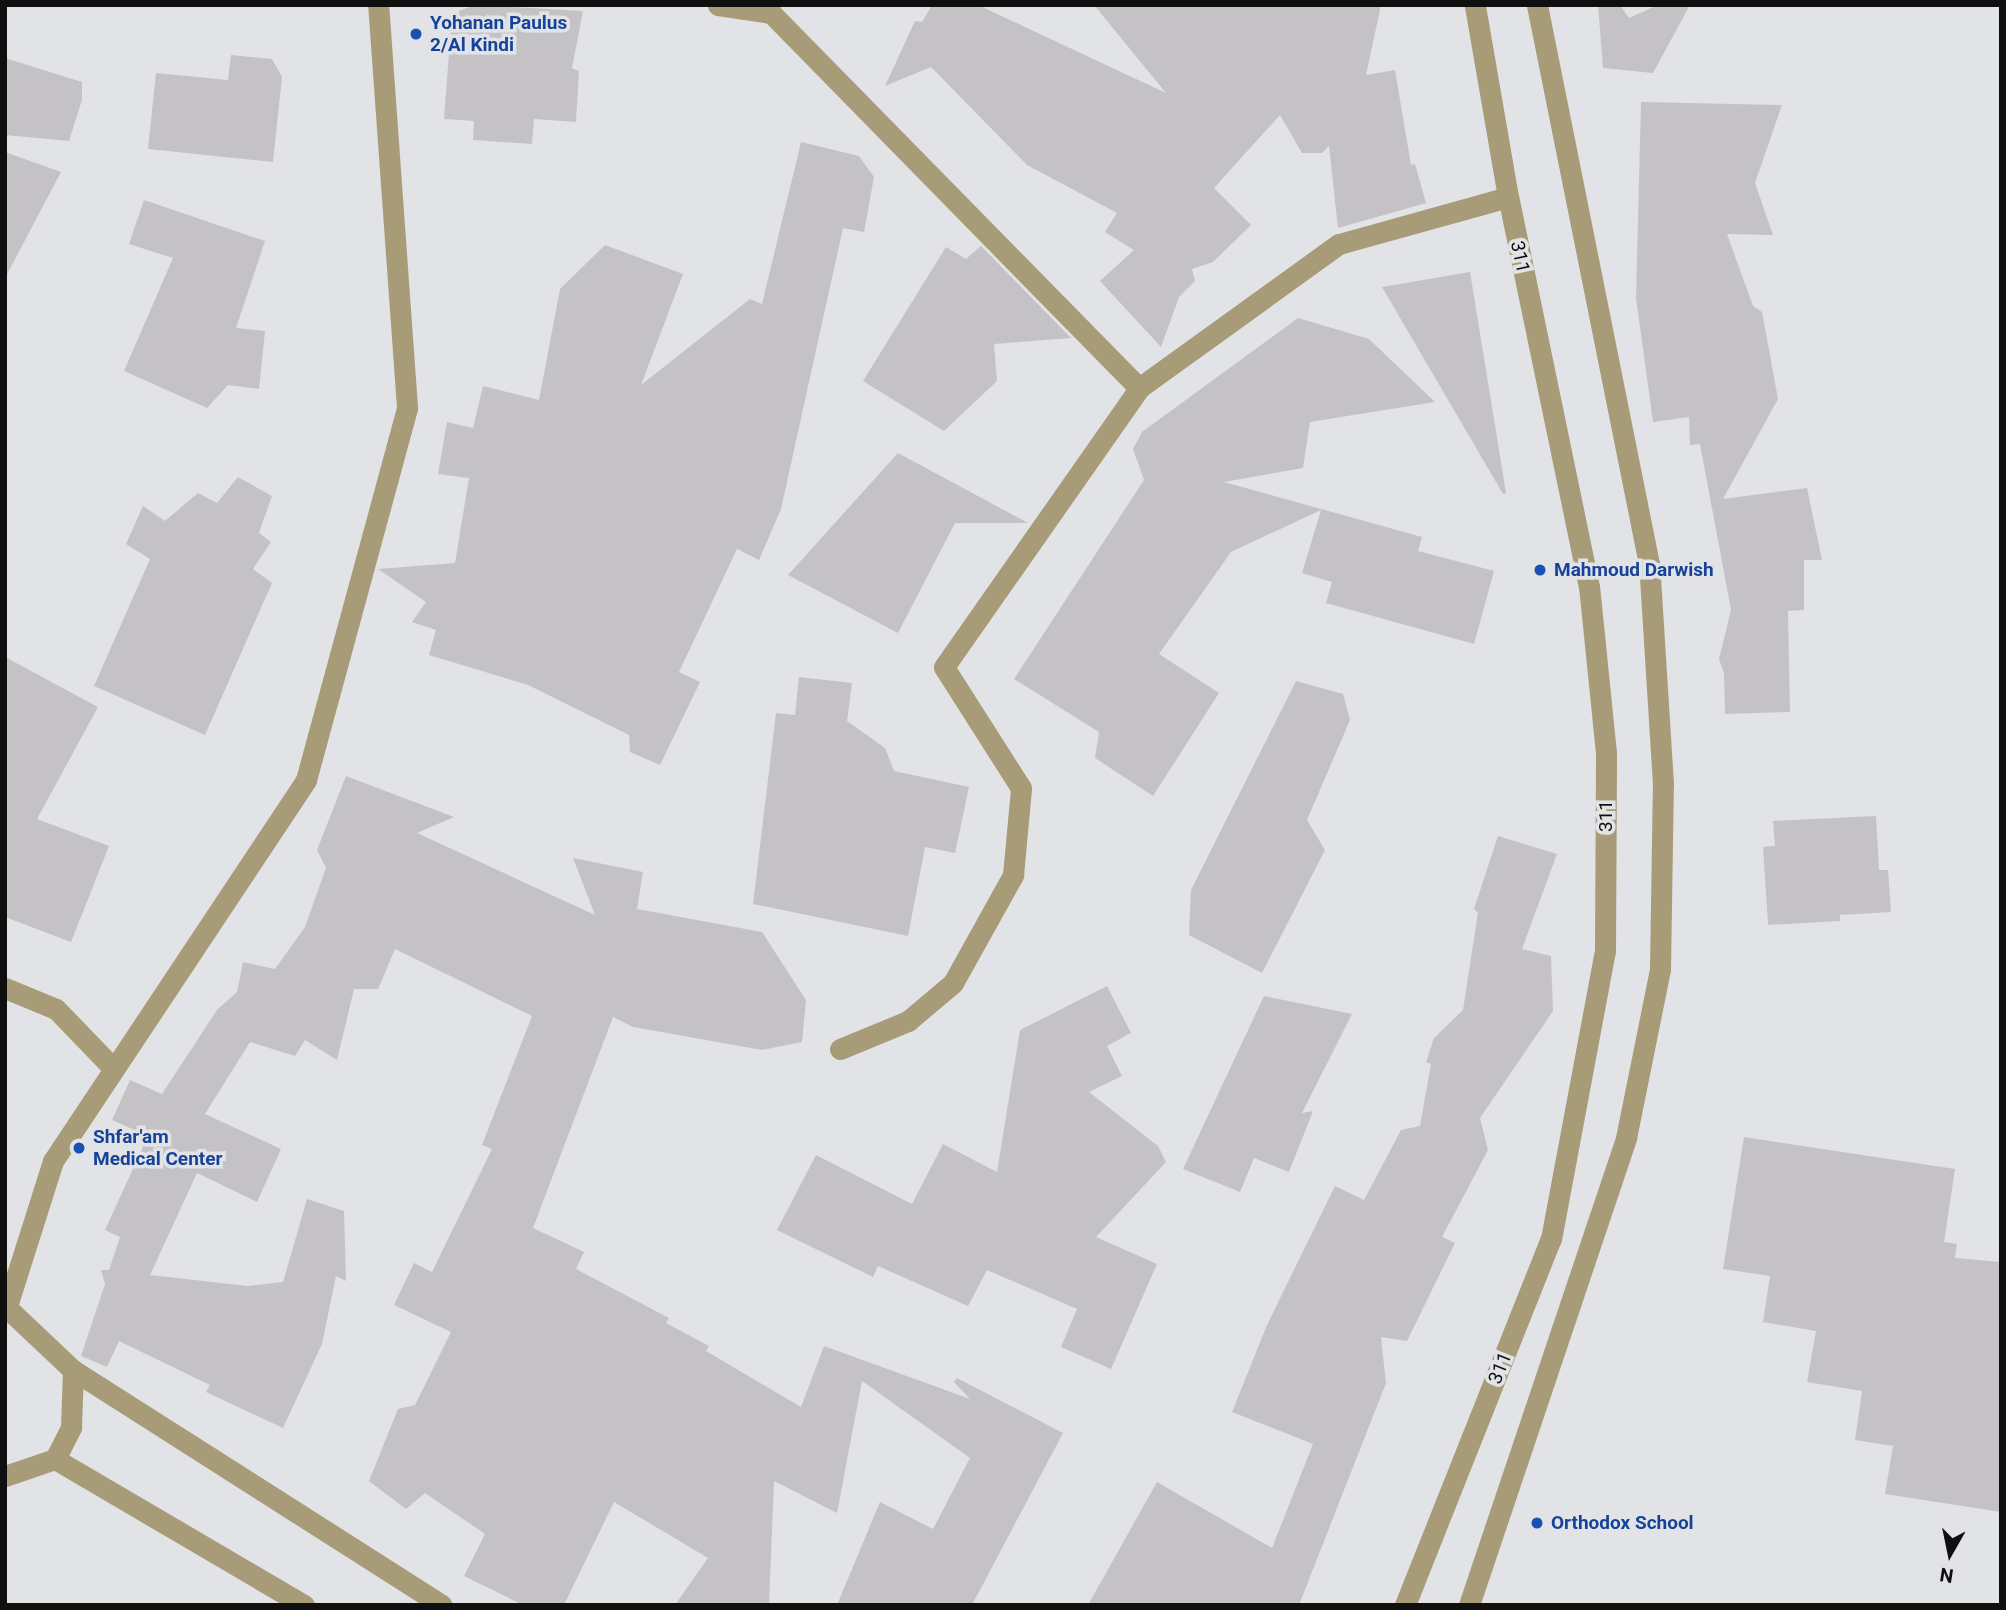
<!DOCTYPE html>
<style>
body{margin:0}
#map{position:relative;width:2006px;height:1610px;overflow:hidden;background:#e2e3e6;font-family:Roboto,sans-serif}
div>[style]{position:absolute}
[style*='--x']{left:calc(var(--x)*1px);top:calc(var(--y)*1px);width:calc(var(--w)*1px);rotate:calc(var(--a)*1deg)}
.building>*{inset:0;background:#c5c2c5}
.minor>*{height:21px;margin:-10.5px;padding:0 10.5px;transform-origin:10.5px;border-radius:10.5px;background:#a79b78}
.dots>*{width:19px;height:19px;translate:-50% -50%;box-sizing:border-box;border:4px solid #e2e3e6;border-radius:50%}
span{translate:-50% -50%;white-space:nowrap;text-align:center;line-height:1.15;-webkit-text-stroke:7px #e2e3e6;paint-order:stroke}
.transit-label{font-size:19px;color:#164399;font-weight:700}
.left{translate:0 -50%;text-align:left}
.street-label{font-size:19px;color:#0f0f10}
.frame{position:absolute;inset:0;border:7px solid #0f0f10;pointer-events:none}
.north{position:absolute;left:1915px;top:1519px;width:70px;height:70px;-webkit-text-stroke:5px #e2e3e6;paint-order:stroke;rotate:189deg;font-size:19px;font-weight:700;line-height:28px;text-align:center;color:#0f0f10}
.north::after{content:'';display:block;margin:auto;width:24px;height:32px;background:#0f0f10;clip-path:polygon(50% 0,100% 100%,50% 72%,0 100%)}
</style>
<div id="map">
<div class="building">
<div style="clip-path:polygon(474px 5px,583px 11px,572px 68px,579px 71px,576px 122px,534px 119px,532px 144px,473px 140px,474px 121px,444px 119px,452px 14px)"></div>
<div style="clip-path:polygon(932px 5px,978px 5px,1166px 93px,1094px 5px,1381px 5px,1366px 75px,1395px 70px,1411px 165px,1415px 164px,1426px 203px,1338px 228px,1329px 146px,1322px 153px,1302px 153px,1280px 115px,1214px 188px,1251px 225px,1213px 262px,1192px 269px,1195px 281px,1179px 297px,1161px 347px,1100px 281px,1134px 250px,1105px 232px,1117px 213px,1027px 165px,931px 67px,885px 86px,915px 21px,922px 22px)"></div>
<div style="clip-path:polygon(1598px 5px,1620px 5px,1629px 18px,1658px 5px,1690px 5px,1653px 73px,1603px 68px)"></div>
<div style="clip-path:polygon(231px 55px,272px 59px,282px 77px,273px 162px,148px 149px,156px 73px,228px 80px)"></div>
<div style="clip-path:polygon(5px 58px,82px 82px,82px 100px,69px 141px,5px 135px)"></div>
<div style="clip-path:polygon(1641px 102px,1782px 105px,1755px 183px,1773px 235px,1727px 234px,1753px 306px,1762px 312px,1778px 399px,1723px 499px,1807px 488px,1822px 560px,1804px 560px,1804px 610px,1788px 611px,1790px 712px,1725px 714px,1724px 673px,1719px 659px,1731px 610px,1700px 444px,1690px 445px,1689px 417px,1653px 422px,1636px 298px)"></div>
<div style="clip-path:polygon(801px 142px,859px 156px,874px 177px,864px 232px,843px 228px,781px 509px,759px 560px,737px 549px,679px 672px,700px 682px,660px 765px,630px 752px,629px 735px,528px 685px,429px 655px,436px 630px,412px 622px,426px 602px,378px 569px,455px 563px,469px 478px,438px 474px,447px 422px,473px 428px,483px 386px,539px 400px,560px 289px,605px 245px,683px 274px,641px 385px,750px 299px,762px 304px)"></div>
<div style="clip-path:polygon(5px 152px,61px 172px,5px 278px)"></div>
<div style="clip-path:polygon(144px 200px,265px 241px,236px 328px,265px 331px,259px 389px,228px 385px,207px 408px,124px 371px,173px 258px,129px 244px)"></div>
<div style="clip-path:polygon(981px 246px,1071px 338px,994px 344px,997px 381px,944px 431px,863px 381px,946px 247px,966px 259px)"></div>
<div style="clip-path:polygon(1470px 272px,1506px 493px,1503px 494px,1382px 287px)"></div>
<div style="clip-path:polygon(1298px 318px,1369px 339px,1435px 402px,1310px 422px,1303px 468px,1224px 482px,1422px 537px,1418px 551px,1494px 571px,1474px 644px,1326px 603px,1332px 582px,1302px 573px,1321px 510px,1231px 552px,1159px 654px,1219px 693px,1153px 796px,1095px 758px,1099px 732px,1014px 679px,1144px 480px,1133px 449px,1142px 432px)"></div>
<div style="clip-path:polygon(898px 453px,1028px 523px,955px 523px,898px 633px,788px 575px)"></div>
<div style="clip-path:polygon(238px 477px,272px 496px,259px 533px,271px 542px,253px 569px,272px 583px,205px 735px,94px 686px,150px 559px,126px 544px,143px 506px,165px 521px,198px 493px,217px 503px)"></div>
<div style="clip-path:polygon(5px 657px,98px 707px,37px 819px,109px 846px,71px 942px,5px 917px)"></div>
<div style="clip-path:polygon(799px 677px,852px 683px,847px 721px,885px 748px,894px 771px,969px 787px,955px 853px,925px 847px,908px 936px,753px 904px,776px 713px,795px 715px)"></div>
<div style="clip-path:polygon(1296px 681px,1343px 694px,1350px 720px,1307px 820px,1325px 850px,1262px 973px,1189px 935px,1191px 890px)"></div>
<div style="clip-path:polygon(346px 776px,454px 817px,417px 833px,595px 915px,573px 858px,643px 872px,637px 909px,762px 932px,806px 1000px,802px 1042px,762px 1050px,633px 1027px,613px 1017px,533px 1228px,584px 1252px,576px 1269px,669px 1318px,666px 1323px,709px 1346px,706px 1351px,801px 1407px,824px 1346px,970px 1399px,954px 1382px,957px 1378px,1063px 1433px,972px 1605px,837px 1605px,880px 1502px,933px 1529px,970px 1458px,862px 1381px,837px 1513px,774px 1481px,769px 1605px,675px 1605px,708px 1558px,614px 1502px,564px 1605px,523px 1605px,464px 1576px,485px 1534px,425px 1493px,406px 1509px,369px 1481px,398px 1409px,415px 1405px,451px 1332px,394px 1305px,414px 1263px,432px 1272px,492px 1149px,482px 1145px,532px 1016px,395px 949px,378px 989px,354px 989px,337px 1060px,305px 1040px,295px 1056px,250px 1042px,205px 1114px,281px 1149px,257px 1202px,197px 1173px,150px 1275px,248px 1286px,283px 1282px,307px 1199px,344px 1211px,346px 1281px,336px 1276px,322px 1344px,283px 1428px,206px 1392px,210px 1385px,119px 1341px,107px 1367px,81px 1356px,105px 1284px,101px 1270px,109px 1270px,120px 1237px,105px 1230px,148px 1136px,112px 1120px,130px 1080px,162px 1094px,217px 1010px,237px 992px,243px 962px,275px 969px,305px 927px,326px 868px,317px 850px)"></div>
<div style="clip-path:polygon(1876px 816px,1879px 870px,1888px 870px,1891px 912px,1840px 915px,1840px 921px,1768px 925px,1763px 847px,1775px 846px,1773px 821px)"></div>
<div style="clip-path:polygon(1498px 836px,1557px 854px,1522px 949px,1551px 956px,1553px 1011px,1480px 1118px,1488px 1150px,1442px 1237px,1455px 1243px,1407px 1341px,1381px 1337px,1386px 1383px,1299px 1605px,1088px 1605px,1157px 1482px,1272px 1548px,1313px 1444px,1232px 1412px,1267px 1325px,1335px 1186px,1364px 1200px,1401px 1130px,1420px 1126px,1431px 1064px,1426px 1062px,1434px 1038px,1463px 1010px,1478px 913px,1474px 909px)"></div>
<div style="clip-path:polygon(1107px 986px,1131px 1033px,1107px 1046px,1122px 1076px,1089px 1092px,1158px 1146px,1166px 1162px,1096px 1237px,1157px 1264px,1111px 1369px,1061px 1347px,1077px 1309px,987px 1270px,968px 1306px,878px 1266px,873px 1277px,777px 1230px,816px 1155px,912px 1204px,943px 1144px,997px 1172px,1020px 1030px)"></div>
<div style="clip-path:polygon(1264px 996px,1352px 1014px,1302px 1113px,1313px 1111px,1289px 1172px,1254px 1158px,1240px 1192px,1183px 1169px)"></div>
<div style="clip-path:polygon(1744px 1137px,1955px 1169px,1944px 1242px,1957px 1244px,1955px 1258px,2001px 1262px,2001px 1512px,1885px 1494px,1893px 1446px,1855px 1440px,1862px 1391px,1807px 1382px,1816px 1331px,1763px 1322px,1770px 1276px,1723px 1269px)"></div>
</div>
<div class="minor">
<div style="--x:718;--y:5;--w:54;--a:8.6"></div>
<div style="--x:771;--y:13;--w:525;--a:45.54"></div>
<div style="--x:1139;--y:388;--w:246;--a:-35.8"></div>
<div style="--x:1339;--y:244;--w:175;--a:-15.5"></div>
<div style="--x:5;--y:988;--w:55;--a:22.4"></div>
<div style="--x:56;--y:1009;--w:82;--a:46"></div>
<div style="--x:840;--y:1049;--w:74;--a:-22.4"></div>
<div style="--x:908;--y:1021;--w:59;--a:-40.2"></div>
<div style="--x:953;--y:983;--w:124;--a:-60.9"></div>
<div style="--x:1013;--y:875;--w:87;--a:-84.7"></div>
<div style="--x:1021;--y:788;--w:143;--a:-122.5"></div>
<div style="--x:944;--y:667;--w:340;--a:-55"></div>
<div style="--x:5;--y:1306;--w:93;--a:43.3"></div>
<div style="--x:73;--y:1370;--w:437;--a:32.5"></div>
<div style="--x:7;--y:1306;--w:152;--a:-72.4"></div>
<div style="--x:53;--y:1161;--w:457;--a:-56.4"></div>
<div style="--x:306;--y:780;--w:386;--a:-74.8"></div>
<div style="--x:407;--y:407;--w:403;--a:-94.1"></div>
<div style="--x:55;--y:1459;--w:289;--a:30.4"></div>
<div style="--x:5;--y:1476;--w:53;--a:-18.8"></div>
<div style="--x:55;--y:1459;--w:36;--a:-63"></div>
<div style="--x:71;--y:1427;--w:57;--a:-88"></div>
<div style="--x:1405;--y:1605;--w:394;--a:-68.3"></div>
<div style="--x:1551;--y:1239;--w:293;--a:-79.4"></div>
<div style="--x:1605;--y:951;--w:198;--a:-89.7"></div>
<div style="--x:1606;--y:753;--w:167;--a:-95.8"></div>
<div style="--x:1589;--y:587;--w:398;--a:-101.7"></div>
<div style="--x:1508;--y:197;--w:195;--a:-99.8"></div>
<div style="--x:1469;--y:1605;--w:493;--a:-71.4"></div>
<div style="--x:1626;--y:1138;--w:172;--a:-78.6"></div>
<div style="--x:1660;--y:969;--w:185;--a:-89.1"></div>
<div style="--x:1663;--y:784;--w:220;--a:-93.6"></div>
<div style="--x:1649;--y:564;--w:570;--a:-101.33"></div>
</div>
<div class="dots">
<div style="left:416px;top:34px;background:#1a4fb4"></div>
<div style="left:1540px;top:570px;background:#1a4fb4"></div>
<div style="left:79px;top:1148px;background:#1a4fb4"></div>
<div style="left:1537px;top:1523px;background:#1a4fb4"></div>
</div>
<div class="transit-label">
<span class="left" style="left:430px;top:34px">Yohanan Paulus<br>2/Al Kindi</span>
<span class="left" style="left:1554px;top:570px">Mahmoud Darwish</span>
<span class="left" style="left:93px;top:1148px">Shfar'am<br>Medical Center</span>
<span class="left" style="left:1551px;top:1523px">Orthodox School</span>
</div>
<div class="street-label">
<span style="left:1520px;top:257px;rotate:78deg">311</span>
<span style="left:1606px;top:816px;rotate:-90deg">311</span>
<span style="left:1500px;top:1368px;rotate:-68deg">311</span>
</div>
<div class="frame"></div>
<div class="north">N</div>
</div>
